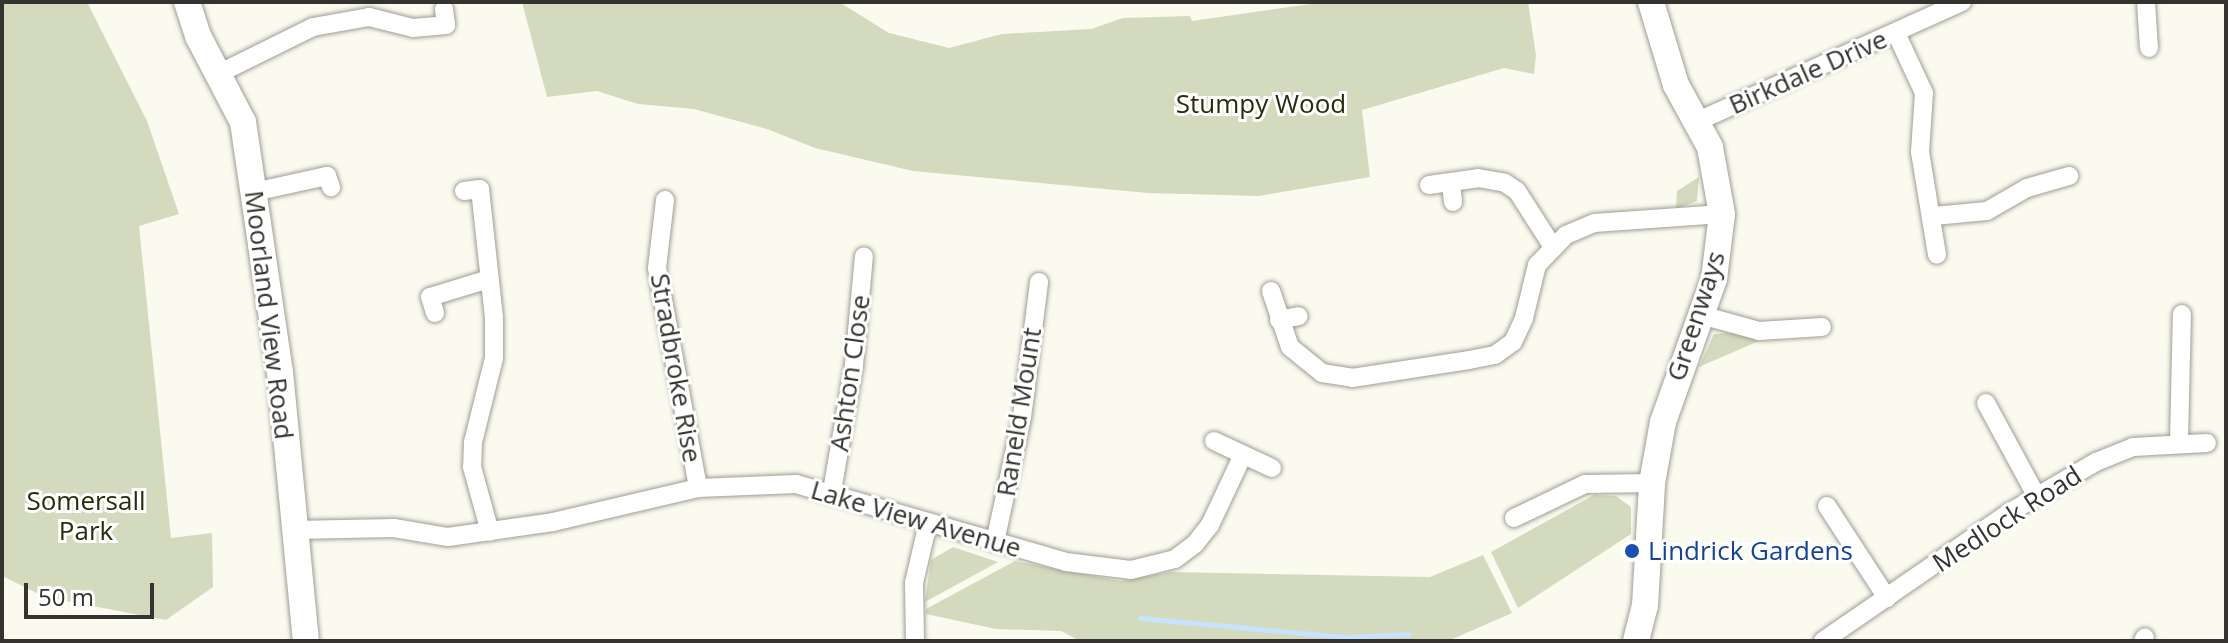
<!DOCTYPE html>
<style>
body{margin:0}
#map{position:relative;width:2228px;height:643px;overflow:hidden;background:#fbfaef;font-family:"Open Sans",sans-serif}
div>[style]{position:absolute}
[style*='--x']{left:calc(var(--x)*1px);top:calc(var(--y)*1px);width:calc(var(--w)*1px);rotate:calc(var(--a)*1deg)}
.green>*{inset:0;background:#d3dabd}
.stream>*{height:5px;margin:-2.5px;padding:0 2.5px;transform-origin:2.5px;border-radius:2.5px;background:#c8e3fe}
.roads{filter:drop-shadow(0 0 2px #9f9d93) drop-shadow(0 0 2px #9f9d93)}
.street>*{height:18px;margin:-9px;padding:0 9px;transform-origin:9px;border-radius:9px;background:#fff}
.secondary>*{height:26px;margin:-13px;padding:0 13px;transform-origin:13px;border-radius:13px;background:#fff}
.dots>*{width:22px;height:22px;translate:-50% -50%;box-sizing:border-box;border:4px solid #fff;border-radius:50%}
span{translate:-50% -50%;white-space:nowrap;text-align:center;line-height:1.15;-webkit-text-stroke:6px #fff;paint-order:stroke}
.street-label{font-size:26px;color:#34332f}
.park-label{font-size:26px;color:#272d0c}
.transit-label{font-size:26px;color:#164399}
.left{translate:0 -50%;text-align:left}
.frame{position:absolute;inset:0;border:4px solid #34332f;pointer-events:none}
.scale{position:absolute;left:24px;top:583px;width:130px;height:36px;box-sizing:border-box;border:4px solid #34332f;border-top:0;padding-left:10px;font-size:24px;line-height:28px;white-space:nowrap;color:#34332f;-webkit-text-stroke:6px #fff;paint-order:stroke}
</style>
<div id="map">
<div class="green">
<div style="clip-path:polygon(2px 2px,87px 2px,147px 121px,179px 214px,139px 226px,171px 538px,212px 533px,213px 587px,166px 620px,45px 597px,2px 576px)"></div>
<div style="clip-path:polygon(522px 2px,839px 2px,889px 33px,949px 48px,1002px 34px,1091px 29px,1123px 18px,1190px 16px,1192px 21px,1325px 2px,1528px 2px,1536px 55px,1534px 74px,1504px 68px,1362px 110px,1370px 177px,1259px 196px,1148px 193px,913px 171px,815px 148px,767px 129px,694px 109px,638px 104px,597px 91px,547px 97px)"></div>
<div style="clip-path:polygon(1699px 177px,1697px 201px,1676px 209px,1677px 191px)"></div>
<div style="clip-path:polygon(1732px 333px,1759px 341px,1699px 367px,1714px 334px)"></div>
<div style="clip-path:polygon(1594px 495px,1616px 496px,1631px 507px,1631px 534px,1518px 608px,1491px 552px)"></div>
<div style="clip-path:polygon(953px 547px,998px 562px,925px 602px,931px 560px)"></div>
<div style="clip-path:polygon(1483px 555px,1512px 613px,1448px 641px,1080px 641px,1061px 631px,996px 629px,926px 614px,926px 609px,1015px 561px,1121px 581px,1171px 572px,1430px 577px)"></div>
</div>
<div class="stream">
<div style="--x:1140;--y:618;--w:206;--a:5.3"></div>
<div style="--x:1345;--y:637;--w:64;--a:-2.7"></div>
</div>
<div class="roads">
<div class="street">
<div style="--x:2146;--y:2;--w:46;--a:86.3"></div>
<div style="--x:1896;--y:33;--w:66;--a:65"></div>
<div style="--x:1924;--y:93;--w:59;--a:93.9"></div>
<div style="--x:1920;--y:152;--w:104;--a:80.6"></div>
<div style="--x:218;--y:74;--w:106;--a:-26.3"></div>
<div style="--x:313;--y:27;--w:57;--a:-10.1"></div>
<div style="--x:369;--y:17;--w:45;--a:14"></div>
<div style="--x:413;--y:28;--w:33;--a:-5"></div>
<div style="--x:446;--y:25;--w:16;--a:-97"></div>
<div style="--x:1698;--y:121;--w:290;--a:-24.3"></div>
<div style="--x:1429;--y:185;--w:22;--a:-8"></div>
<div style="--x:464;--y:191;--w:16;--a:-7"></div>
<div style="--x:480;--y:189;--w:130;--a:83.8"></div>
<div style="--x:494;--y:318;--w:40;--a:90"></div>
<div style="--x:494;--y:358;--w:87;--a:104"></div>
<div style="--x:473;--y:442;--w:25;--a:92"></div>
<div style="--x:472;--y:467;--w:67;--a:74.5"></div>
<div style="--x:254;--y:192;--w:75;--a:-12.4"></div>
<div style="--x:327;--y:176;--w:12;--a:70"></div>
<div style="--x:665;--y:200;--w:68;--a:96.7"></div>
<div style="--x:657;--y:268;--w:224;--a:79.4"></div>
<div style="--x:1453;--y:202;--w:20;--a:-96"></div>
<div style="--x:1451;--y:182;--w:27;--a:-8"></div>
<div style="--x:1478;--y:178;--w:27;--a:10"></div>
<div style="--x:1505;--y:183;--w:14;--a:34"></div>
<div style="--x:1517;--y:191;--w:67;--a:57.3"></div>
<div style="--x:1934;--y:216;--w:53;--a:-5.4"></div>
<div style="--x:1987;--y:211;--w:46;--a:-29.9"></div>
<div style="--x:2027;--y:188;--w:44;--a:-15.9"></div>
<div style="--x:1271;--y:291;--w:59;--a:71.3"></div>
<div style="--x:1290;--y:347;--w:41;--a:39.1"></div>
<div style="--x:1322;--y:373;--w:30;--a:9"></div>
<div style="--x:1352;--y:378;--w:118;--a:-8.7"></div>
<div style="--x:1469;--y:360;--w:26;--a:-11"></div>
<div style="--x:1495;--y:355;--w:22;--a:-36"></div>
<div style="--x:1513;--y:342;--w:26;--a:-65"></div>
<div style="--x:1524;--y:318;--w:55;--a:-76.2"></div>
<div style="--x:1537;--y:265;--w:42;--a:-46"></div>
<div style="--x:1566;--y:235;--w:30;--a:-23"></div>
<div style="--x:1594;--y:223;--w:128;--a:-4"></div>
<div style="--x:435;--y:313;--w:17;--a:-107"></div>
<div style="--x:430;--y:297;--w:62;--a:-17"></div>
<div style="--x:1701;--y:315;--w:60;--a:15.4"></div>
<div style="--x:1759;--y:331;--w:63;--a:-3.6"></div>
<div style="--x:1279;--y:320;--w:20;--a:-11"></div>
<div style="--x:1986;--y:403;--w:105;--a:61.5"></div>
<div style="--x:1214;--y:441;--w:64;--a:25"></div>
<div style="--x:2179;--y:442;--w:128;--a:-88.7"></div>
<div style="--x:832;--y:491;--w:128;--a:-80.1"></div>
<div style="--x:854;--y:365;--w:109;--a:-84.8"></div>
<div style="--x:1827;--y:506;--w:110;--a:56.9"></div>
<div style="--x:1514;--y:518;--w:79;--a:-25.6"></div>
<div style="--x:1585;--y:484;--w:67;--a:-0.9"></div>
<div style="--x:294;--y:530;--w:100;--a:-1.1"></div>
<div style="--x:394;--y:528;--w:55;--a:9.5"></div>
<div style="--x:448;--y:537;--w:106;--a:-8.1"></div>
<div style="--x:553;--y:522;--w:149;--a:-13.2"></div>
<div style="--x:698;--y:488;--w:98;--a:-2.3"></div>
<div style="--x:796;--y:484;--w:281;--a:16.1"></div>
<div style="--x:1066;--y:562;--w:65;--a:7"></div>
<div style="--x:1131;--y:570;--w:45;--a:-14"></div>
<div style="--x:1175;--y:559;--w:25;--a:-37"></div>
<div style="--x:1195;--y:544;--w:24;--a:-52"></div>
<div style="--x:1210;--y:525;--w:77;--a:-64.8"></div>
<div style="--x:995;--y:542;--w:128;--a:-77.8"></div>
<div style="--x:1022;--y:417;--w:136;--a:-82.8"></div>
<div style="--x:915;--y:641;--w:58;--a:-91"></div>
<div style="--x:914;--y:583;--w:62;--a:-76.9"></div>
<div style="--x:1823;--y:641;--w:224;--a:-34.6"></div>
<div style="--x:2007;--y:514;--w:103;--a:-30.3"></div>
<div style="--x:2096;--y:462;--w:40;--a:-22"></div>
<div style="--x:2133;--y:447;--w:74;--a:-3.1"></div>
<div style="--x:2143;--y:641;--w:4;--a:-63"></div>
</div>
<div class="secondary">
<div style="--x:187;--y:2;--w:36;--a:72"></div>
<div style="--x:198;--y:36;--w:97;--a:62.4"></div>
<div style="--x:243;--y:122;--w:253;--a:81.6"></div>
<div style="--x:280;--y:372;--w:270;--a:84.5"></div>
<div style="--x:1636;--y:641;--w:36;--a:-76"></div>
<div style="--x:1645;--y:606;--w:123;--a:-86.7"></div>
<div style="--x:1652;--y:483;--w:62;--a:-79.8"></div>
<div style="--x:1663;--y:422;--w:152;--a:-70.4"></div>
<div style="--x:1714;--y:279;--w:65;--a:-83"></div>
<div style="--x:1722;--y:214;--w:68;--a:-100.2"></div>
<div style="--x:1710;--y:147;--w:71;--a:-118.7"></div>
<div style="--x:1676;--y:85;--w:87;--a:-106.8"></div>
</div>
</div>
<div class="dots">
<div style="left:1632px;top:551px;background:#1a4fb4"></div>
</div>
<div class="street-label">
<span style="left:1808px;top:72px;rotate:-24deg">Birkdale Drive</span>
<span style="left:269px;top:315px;rotate:83deg">Moorland View Road</span>
<span style="left:1696px;top:316px;rotate:-72deg">Greenways</span>
<span style="left:676px;top:368px;rotate:80deg">Stradbroke Rise</span>
<span style="left:850px;top:373px;rotate:-82deg">Ashton Close</span>
<span style="left:1019px;top:412px;rotate:-81deg">Raneld Mount</span>
<span style="left:916px;top:519px;rotate:16deg">Lake View Avenue</span>
<span style="left:2007px;top:519px;rotate:-33deg">Medlock Road</span>
</div>
<div class="park-label">
<span style="left:1261px;top:104px">Stumpy Wood</span>
<span style="left:86px;top:516px">Somersall<br>Park</span>
</div>
<div class="transit-label">
<span class="left" style="left:1648px;top:551px">Lindrick Gardens</span>
</div>
<div class="frame"></div>
<div class="scale">50 m</div>
</div>
